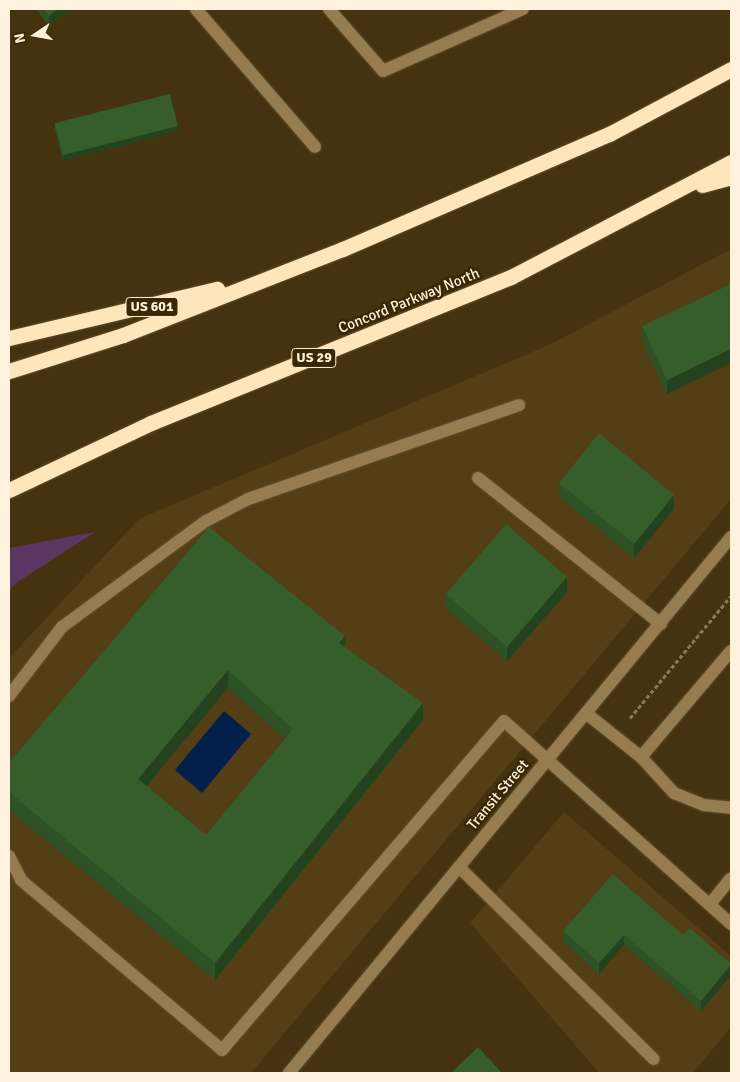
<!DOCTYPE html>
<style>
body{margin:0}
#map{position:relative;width:740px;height:1082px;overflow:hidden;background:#45320e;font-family:Signika,sans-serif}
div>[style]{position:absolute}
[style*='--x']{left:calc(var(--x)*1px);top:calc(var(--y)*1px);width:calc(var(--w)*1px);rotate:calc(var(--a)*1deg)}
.built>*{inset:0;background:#533e16}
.green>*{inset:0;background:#5a3763}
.water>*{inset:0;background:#03204d}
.path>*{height:3px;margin-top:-1.5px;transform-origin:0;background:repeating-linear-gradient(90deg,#88785a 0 4px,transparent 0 6.5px)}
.roads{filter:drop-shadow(0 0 1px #63512f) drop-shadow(0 0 1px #63512f)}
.minor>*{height:12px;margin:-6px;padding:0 6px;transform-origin:6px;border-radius:6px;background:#967c51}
.highway>*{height:15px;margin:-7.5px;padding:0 7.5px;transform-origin:7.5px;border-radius:7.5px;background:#fee5bc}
.wall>*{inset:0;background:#2e5125}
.shaded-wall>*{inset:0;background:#25421e}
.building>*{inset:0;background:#355e2b}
span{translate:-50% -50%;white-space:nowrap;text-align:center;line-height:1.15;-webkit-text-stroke:5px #3a2803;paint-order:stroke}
.shield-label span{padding:1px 4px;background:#3a2803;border:1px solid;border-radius:4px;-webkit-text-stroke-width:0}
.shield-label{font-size:14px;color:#fef2df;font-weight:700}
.street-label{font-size:15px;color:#fef2df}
.frame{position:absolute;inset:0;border:10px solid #fef2df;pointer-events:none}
.north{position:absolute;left:10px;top:10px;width:50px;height:50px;-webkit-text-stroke:4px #3a2803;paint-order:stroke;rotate:258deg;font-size:14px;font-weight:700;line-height:20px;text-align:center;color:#fef2df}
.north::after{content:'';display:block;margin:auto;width:18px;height:22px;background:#fef2df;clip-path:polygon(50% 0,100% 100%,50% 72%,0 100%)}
</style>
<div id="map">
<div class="built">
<div style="clip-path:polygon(731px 249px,731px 499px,251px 1073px,9px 1073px,9px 658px,139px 519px,551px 344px)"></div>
<div style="clip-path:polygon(564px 812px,731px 956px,731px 1027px,693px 1073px,599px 1073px,470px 923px)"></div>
</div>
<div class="green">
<div style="clip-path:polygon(95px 532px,16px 583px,9px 591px,9px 548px)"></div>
</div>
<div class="water">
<div style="clip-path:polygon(224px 711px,251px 734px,202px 793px,175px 770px)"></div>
</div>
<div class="path">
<div style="--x:630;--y:718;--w:158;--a:-50.4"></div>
</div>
<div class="roads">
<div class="minor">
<div style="--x:196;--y:9;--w:182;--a:49.2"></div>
<div style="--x:329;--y:9;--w:82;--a:48.9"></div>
<div style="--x:383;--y:71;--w:153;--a:-23.9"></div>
<div style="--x:478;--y:478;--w:234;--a:38.6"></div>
<div style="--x:9;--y:696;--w:87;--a:-52.5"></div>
<div style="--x:62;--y:627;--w:179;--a:-36.4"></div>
<div style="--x:206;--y:521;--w:47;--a:-27.6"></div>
<div style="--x:248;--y:499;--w:287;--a:-19.1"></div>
<div style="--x:587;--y:714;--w:69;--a:38.5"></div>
<div style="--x:641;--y:757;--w:49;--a:47.5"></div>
<div style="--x:674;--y:793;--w:32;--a:22"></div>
<div style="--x:704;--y:805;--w:27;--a:6"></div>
<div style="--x:641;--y:757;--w:139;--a:-49.7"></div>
<div style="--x:9;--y:856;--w:27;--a:63"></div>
<div style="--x:21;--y:880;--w:263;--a:40.2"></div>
<div style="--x:222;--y:1050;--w:433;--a:-49.4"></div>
<div style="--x:504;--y:721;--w:305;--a:41.8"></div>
<div style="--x:460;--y:868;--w:272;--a:44.6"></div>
<div style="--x:710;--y:904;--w:33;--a:-51"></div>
<div style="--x:289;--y:1073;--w:695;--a:-50.49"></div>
</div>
<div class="highway">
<div style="--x:702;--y:185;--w:30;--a:-15"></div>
<div style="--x:9;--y:338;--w:214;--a:-13.3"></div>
<div style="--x:9;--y:371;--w:120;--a:-17.5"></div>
<div style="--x:123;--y:335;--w:236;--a:-21.4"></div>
<div style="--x:343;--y:249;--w:290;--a:-23.4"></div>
<div style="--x:609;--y:134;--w:138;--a:-28"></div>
<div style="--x:9;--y:490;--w:157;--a:-25.3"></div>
<div style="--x:151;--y:423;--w:388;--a:-22.1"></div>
<div style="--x:511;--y:277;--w:248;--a:-27.6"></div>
</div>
</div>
<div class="wall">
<div style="clip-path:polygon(36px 9px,71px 9px,49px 26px)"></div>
<div style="clip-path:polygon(55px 123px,178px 131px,63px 161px,55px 129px)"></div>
<div style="clip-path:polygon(731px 284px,667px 394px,642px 341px,642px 326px)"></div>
<div style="clip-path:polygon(559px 483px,674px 509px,634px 558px,559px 497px)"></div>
<div style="clip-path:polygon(evenodd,209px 527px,345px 647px,423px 720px,215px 980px,9px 810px,9px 763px,209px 527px,228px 688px,285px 739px,206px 835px,147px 786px,228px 688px)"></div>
<div style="clip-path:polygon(567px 592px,507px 661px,446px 608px,446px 594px)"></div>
<div style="clip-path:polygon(563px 931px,683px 935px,731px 964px,731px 975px,701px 1011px,624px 945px,599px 974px,563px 942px)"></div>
</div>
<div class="shaded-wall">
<div style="clip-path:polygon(58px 9px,71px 9px,49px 26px,49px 16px)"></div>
<div style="clip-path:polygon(178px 126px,178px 131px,63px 161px,63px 155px)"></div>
<div style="clip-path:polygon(731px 349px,731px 363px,667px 394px,667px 380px)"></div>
<div style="clip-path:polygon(674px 495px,674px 509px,634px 558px,634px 544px)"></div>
<div style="clip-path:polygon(567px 577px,567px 592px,507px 661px,507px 647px)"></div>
<div style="clip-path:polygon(345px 636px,345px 654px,339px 643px)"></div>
<div style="clip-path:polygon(228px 670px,228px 688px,138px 796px,138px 779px)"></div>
<div style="clip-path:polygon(423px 703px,423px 720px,215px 980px,215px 963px)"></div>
<div style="clip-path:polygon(624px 935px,624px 945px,599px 974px,599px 963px)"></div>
<div style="clip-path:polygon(731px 965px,731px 975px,701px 1011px,701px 1001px)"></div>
</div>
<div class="building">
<div style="clip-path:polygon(44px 9px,58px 9px,49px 16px)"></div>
<div style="clip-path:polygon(170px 94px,178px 126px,63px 155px,55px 123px)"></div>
<div style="clip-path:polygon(731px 284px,731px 349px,667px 380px,642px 326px)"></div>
<div style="clip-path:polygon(599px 433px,674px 495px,634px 544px,559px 483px)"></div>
<div style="clip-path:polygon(506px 524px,567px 577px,507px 647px,446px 594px)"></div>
<div style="clip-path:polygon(evenodd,209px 527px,345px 636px,339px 643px,423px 703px,215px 963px,9px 792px,9px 763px,209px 527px,228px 670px,293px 729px,206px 835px,138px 779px,228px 670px)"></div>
<div style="clip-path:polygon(613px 874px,683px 935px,690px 928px,731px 964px,701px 1001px,624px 935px,599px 963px,563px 931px)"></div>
<div style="clip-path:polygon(478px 1047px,502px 1073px,451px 1073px)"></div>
</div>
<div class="shield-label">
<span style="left:152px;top:307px">US 601</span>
<span style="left:314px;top:358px">US 29</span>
</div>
<div class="street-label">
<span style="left:409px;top:301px;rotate:-22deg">Concord Parkway North</span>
<span style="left:498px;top:795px;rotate:-50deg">Transit Street</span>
</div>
<div class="frame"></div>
<div class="north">N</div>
</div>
